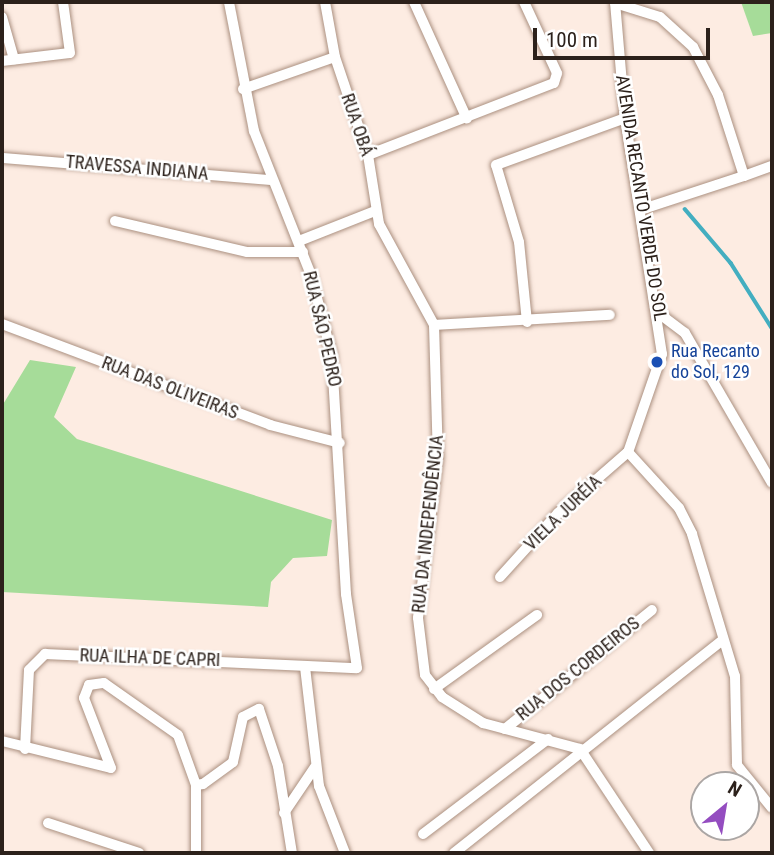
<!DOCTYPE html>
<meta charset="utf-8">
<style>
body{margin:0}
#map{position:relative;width:774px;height:855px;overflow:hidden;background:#fdece2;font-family:"Roboto Condensed",sans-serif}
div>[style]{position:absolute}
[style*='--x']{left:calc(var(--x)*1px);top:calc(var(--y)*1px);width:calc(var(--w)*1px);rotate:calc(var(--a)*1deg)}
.green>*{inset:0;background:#a6dc99}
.stream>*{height:3.5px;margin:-1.75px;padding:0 1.75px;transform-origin:1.75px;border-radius:1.75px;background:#43aec0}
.roads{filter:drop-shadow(0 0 2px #ab9080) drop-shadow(0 0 2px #ab9080)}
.street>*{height:10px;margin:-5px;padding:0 5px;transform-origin:5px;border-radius:5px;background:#fff}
.dots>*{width:19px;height:19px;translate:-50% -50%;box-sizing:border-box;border:4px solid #fff;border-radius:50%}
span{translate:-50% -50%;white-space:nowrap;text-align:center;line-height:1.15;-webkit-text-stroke:5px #fff;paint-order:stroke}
.street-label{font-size:18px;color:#2c211b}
.transit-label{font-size:18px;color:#164399}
.left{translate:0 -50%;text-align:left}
.frame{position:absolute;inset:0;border:4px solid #2c211b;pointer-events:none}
.north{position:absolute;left:690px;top:771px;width:70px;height:70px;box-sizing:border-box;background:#fff;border:2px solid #aba6a4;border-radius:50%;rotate:30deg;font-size:19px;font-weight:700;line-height:28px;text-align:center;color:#2c211b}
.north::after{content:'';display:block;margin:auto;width:24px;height:32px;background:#944dc0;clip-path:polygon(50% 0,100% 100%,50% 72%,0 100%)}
.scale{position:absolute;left:533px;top:28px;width:177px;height:32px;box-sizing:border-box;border:4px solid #2c211b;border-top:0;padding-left:9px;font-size:21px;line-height:24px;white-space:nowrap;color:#2c211b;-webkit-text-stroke:5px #fff;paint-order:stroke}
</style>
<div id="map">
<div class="green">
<div style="clip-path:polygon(741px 2px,772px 2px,772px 33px,753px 36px)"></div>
<div style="clip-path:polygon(30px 360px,76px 367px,54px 417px,77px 439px,332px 520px,327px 556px,293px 558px,271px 582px,268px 607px,2px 592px,2px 406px)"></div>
</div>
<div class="stream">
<div style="--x:685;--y:209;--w:71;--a:49.6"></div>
<div style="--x:731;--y:263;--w:77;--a:57.8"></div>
</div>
<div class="roads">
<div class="street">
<div style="--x:325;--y:2;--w:56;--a:79.7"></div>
<div style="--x:335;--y:57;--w:103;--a:71.4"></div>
<div style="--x:368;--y:155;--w:70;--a:80.9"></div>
<div style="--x:379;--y:224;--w:115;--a:61.4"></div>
<div style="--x:434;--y:325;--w:132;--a:88.3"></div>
<div style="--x:438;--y:457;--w:162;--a:97.1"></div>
<div style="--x:418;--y:618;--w:57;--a:83"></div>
<div style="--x:425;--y:675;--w:28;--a:52"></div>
<div style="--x:442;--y:697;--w:49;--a:32.4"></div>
<div style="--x:483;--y:723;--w:100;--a:15"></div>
<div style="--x:580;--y:749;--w:125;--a:56.4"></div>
<div style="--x:414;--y:2;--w:128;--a:65.6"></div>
<div style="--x:615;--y:2;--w:116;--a:85.1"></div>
<div style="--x:625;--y:118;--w:239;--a:81.1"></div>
<div style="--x:662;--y:354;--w:104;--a:109.1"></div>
<div style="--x:628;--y:452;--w:76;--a:47.7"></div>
<div style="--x:679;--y:508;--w:29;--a:63"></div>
<div style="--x:692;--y:534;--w:148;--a:73.2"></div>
<div style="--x:735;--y:676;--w:89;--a:88.7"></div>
<div style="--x:737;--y:765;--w:55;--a:50.9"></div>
<div style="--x:615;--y:3;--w:47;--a:17.3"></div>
<div style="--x:660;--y:17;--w:45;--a:42.3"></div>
<div style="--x:693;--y:47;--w:54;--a:62.5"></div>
<div style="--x:718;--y:95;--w:85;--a:72.2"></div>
<div style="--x:744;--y:176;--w:30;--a:-20"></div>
<div style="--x:2;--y:17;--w:44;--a:74.1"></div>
<div style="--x:2;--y:61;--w:68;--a:-6.7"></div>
<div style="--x:70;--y:53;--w:51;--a:-97.8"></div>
<div style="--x:243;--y:89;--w:97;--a:-19.2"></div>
<div style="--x:368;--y:155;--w:199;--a:-21.2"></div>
<div style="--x:554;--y:83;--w:10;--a:-73"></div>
<div style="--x:557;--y:73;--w:78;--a:-114.9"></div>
<div style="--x:2;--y:158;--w:271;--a:4.7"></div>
<div style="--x:643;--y:209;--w:106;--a:-18.1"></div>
<div style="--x:115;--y:221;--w:136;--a:13.2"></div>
<div style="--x:247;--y:252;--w:56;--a:0"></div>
<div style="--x:299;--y:241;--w:82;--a:-21.5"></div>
<div style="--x:661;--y:315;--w:30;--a:37"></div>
<div style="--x:685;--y:333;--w:173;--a:59.9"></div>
<div style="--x:527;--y:322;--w:80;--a:-95.7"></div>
<div style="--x:519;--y:242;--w:80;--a:-106.6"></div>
<div style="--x:496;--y:165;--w:137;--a:-20"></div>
<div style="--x:2;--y:324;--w:286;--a:20.6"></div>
<div style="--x:270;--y:425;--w:72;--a:14.4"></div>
<div style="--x:434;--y:325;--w:176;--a:-3.3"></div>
<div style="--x:500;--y:577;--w:86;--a:-47.8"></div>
<div style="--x:558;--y:513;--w:93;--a:-41.1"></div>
<div style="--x:305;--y:667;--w:120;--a:83.3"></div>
<div style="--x:319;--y:786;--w:72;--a:68.8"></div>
<div style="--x:434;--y:689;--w:127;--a:-35.7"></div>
<div style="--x:505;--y:729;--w:189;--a:-39"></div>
<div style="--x:2;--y:741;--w:112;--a:13.9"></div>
<div style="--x:111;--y:768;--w:75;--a:-111.1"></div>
<div style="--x:84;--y:698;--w:14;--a:-69"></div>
<div style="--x:89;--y:685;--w:15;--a:-8"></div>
<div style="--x:104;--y:683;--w:90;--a:35.1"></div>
<div style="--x:178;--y:735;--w:53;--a:70.2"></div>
<div style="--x:196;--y:785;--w:7;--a:-8"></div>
<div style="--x:203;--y:784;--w:37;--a:-36"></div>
<div style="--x:233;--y:762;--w:46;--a:-77.5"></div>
<div style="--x:243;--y:717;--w:18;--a:-27"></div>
<div style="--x:259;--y:709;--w:60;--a:71.6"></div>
<div style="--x:278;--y:766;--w:88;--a:80.9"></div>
<div style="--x:25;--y:749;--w:79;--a:-87.1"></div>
<div style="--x:29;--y:670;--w:23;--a:-45"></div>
<div style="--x:45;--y:654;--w:312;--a:2.6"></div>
<div style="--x:357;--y:668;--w:75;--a:-98.5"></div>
<div style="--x:346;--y:594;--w:238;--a:-93.4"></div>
<div style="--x:332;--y:356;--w:84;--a:-104.5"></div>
<div style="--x:311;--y:275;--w:155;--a:-111.6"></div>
<div style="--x:254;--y:131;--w:131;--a:-101"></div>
<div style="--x:284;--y:813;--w:55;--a:-56"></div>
<div style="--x:48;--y:823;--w:96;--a:18.2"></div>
<div style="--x:423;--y:834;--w:157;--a:-37.2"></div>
<div style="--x:196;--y:853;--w:68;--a:-90"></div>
<div style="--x:454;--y:853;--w:343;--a:-38.4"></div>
</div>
</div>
<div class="dots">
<div style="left:657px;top:362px;background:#1a4fb4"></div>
</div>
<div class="street-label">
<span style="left:357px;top:125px;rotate:71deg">RUA OBÁ</span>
<span style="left:137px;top:168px;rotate:5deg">TRAVESSA INDIANA</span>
<span style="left:641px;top:198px;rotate:81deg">AVENIDA RECANTO VERDE DO SOL</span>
<span style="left:322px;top:329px;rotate:77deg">RUA SÃO PEDRO</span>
<span style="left:170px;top:388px;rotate:21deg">RUA DAS OLIVEIRAS</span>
<span style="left:563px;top:513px;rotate:-44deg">VIELA JURÉIA</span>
<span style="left:428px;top:524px;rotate:-84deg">RUA DA INDEPENDÊNCIA</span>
<span style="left:150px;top:658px;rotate:2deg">RUA ILHA DE CAPRI</span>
<span style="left:578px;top:669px;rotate:-39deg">RUA DOS CORDEIROS</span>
</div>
<div class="transit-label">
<span class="left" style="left:671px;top:362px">Rua Recanto<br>do Sol, 129</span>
</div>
<div class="frame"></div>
<div class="north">N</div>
<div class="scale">100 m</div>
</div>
